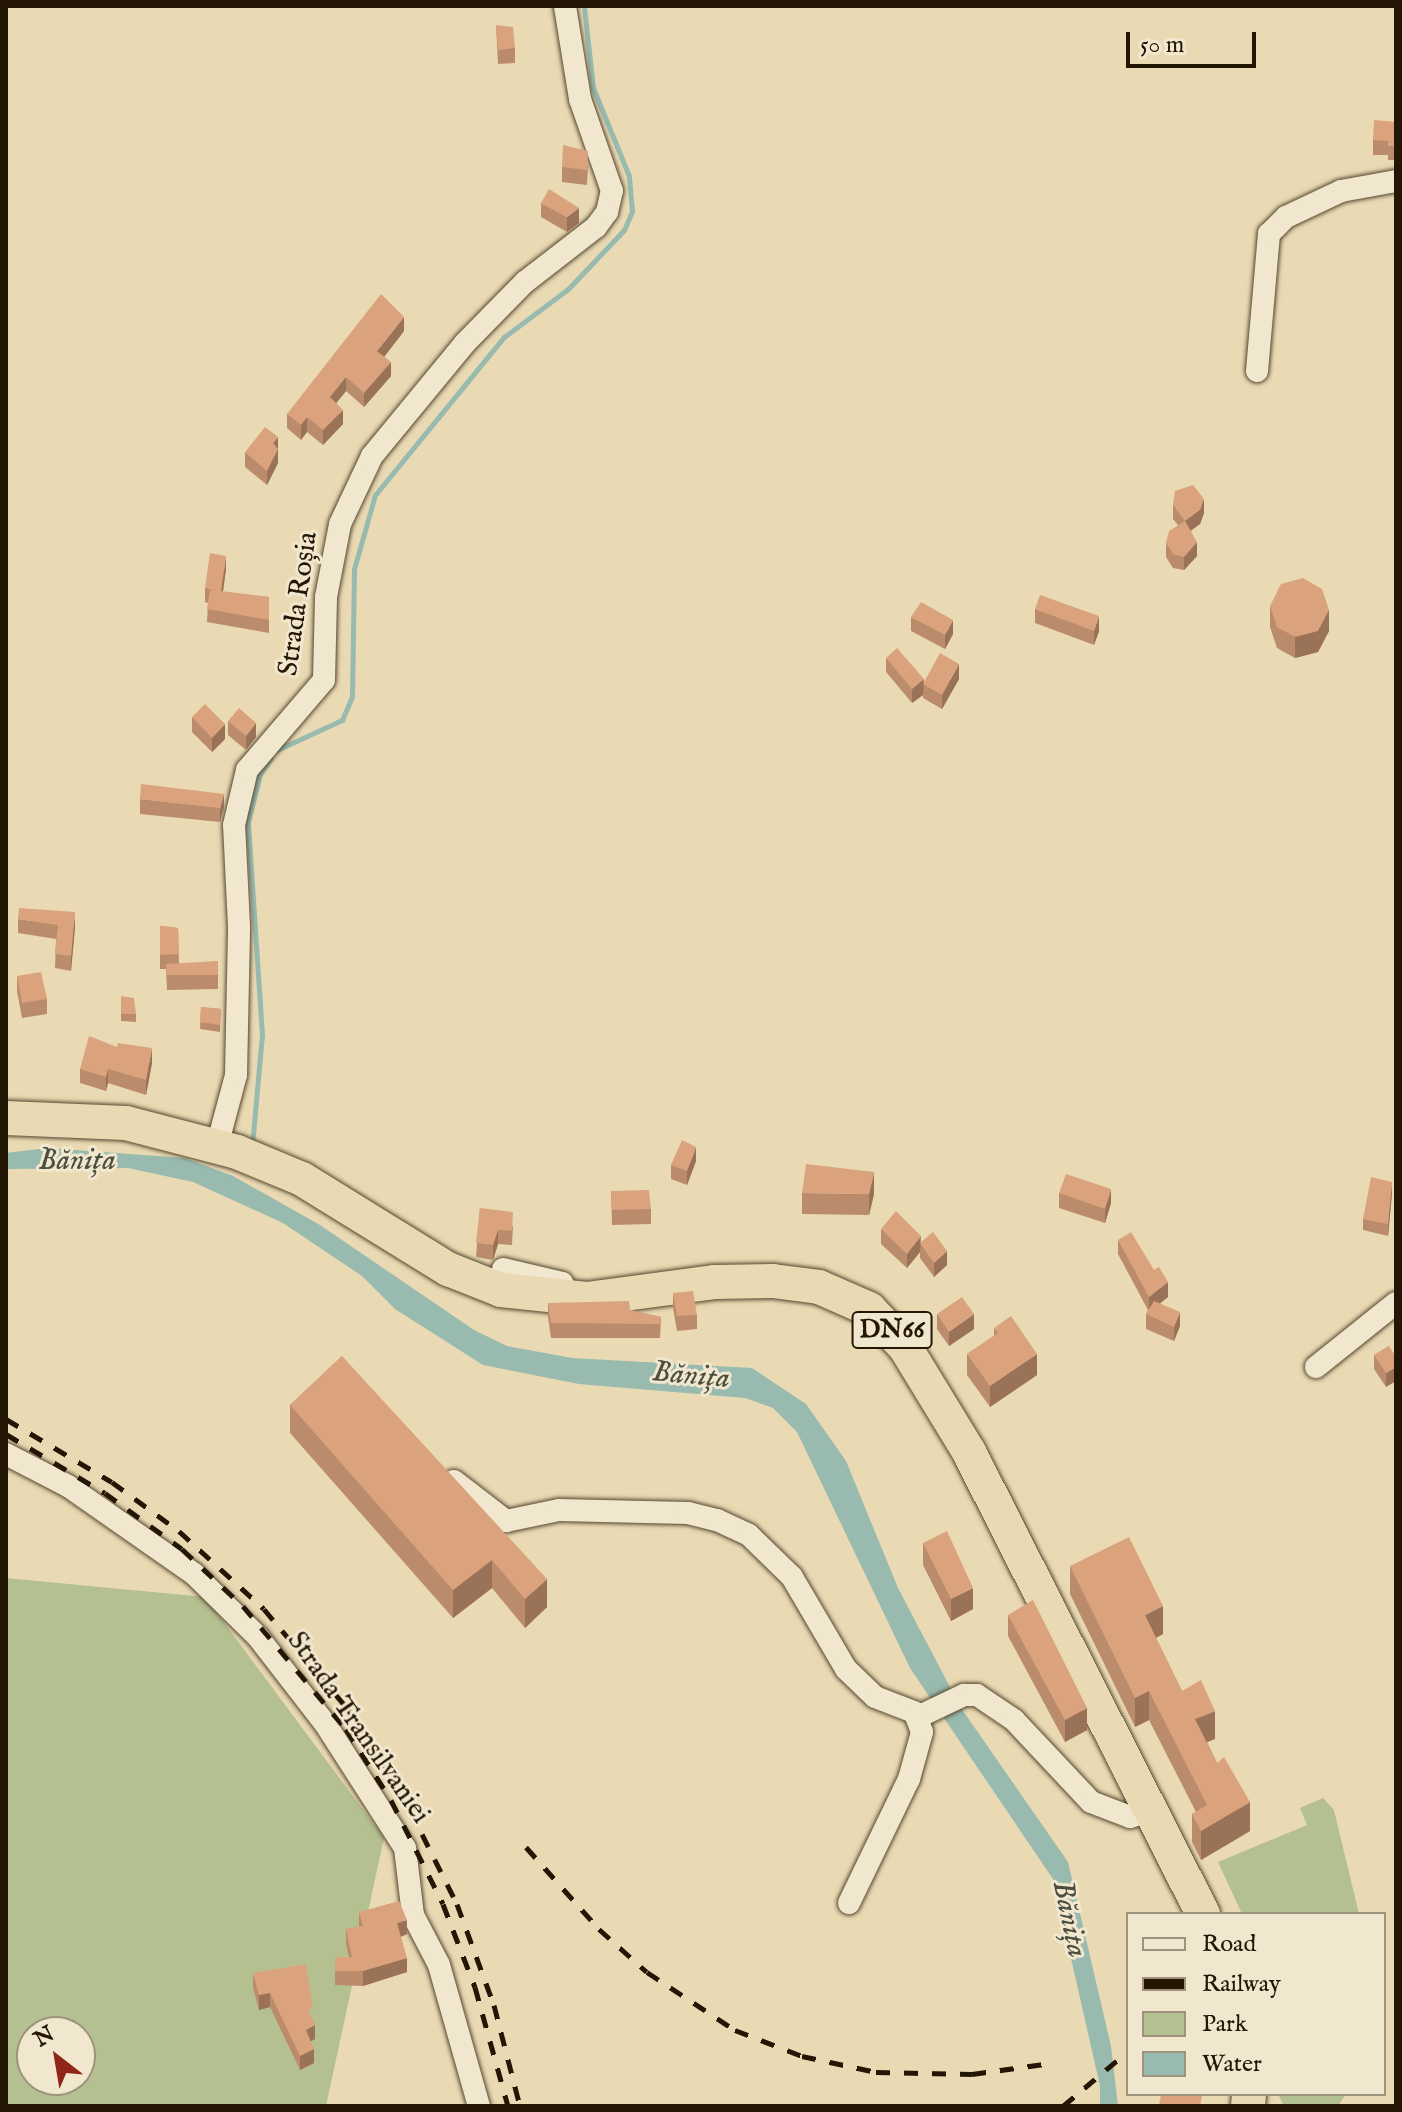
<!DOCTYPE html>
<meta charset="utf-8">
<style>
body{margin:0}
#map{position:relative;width:1402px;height:2112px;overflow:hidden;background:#eadab3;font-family:"IM FELL English",serif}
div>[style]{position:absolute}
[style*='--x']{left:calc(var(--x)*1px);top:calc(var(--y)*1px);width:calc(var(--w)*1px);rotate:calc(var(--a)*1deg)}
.green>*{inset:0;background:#b4c08f}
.water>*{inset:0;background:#98baaf}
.stream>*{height:5px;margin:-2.5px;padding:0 2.5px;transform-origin:2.5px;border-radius:2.5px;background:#98baaf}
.roads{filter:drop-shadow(0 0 2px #554730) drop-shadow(0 0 2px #554730)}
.minor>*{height:22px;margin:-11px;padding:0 11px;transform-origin:11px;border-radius:11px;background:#f1e7ce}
.highway>*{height:34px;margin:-17px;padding:0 17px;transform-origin:17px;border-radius:17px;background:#eadab3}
.rail>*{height:5px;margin-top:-2.5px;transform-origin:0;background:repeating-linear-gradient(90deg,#231605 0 14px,transparent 0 28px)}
.wall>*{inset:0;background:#bb8c6c}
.shaded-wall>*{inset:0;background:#997258}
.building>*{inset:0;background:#daa37d}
span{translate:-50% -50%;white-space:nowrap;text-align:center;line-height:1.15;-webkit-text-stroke:6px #f1e7ce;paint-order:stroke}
.shield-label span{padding:2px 6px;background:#f1e7ce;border:2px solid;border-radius:6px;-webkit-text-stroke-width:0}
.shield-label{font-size:26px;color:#231605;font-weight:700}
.street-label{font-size:28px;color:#231605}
.water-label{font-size:30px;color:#4c4f40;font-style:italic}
.frame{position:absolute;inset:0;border:8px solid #231605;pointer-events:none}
.legend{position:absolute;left:1126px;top:1912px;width:260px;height:184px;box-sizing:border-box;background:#f1e7ce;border:2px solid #9f937e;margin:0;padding:10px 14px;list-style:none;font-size:24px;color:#231605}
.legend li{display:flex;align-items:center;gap:16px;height:40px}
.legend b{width:40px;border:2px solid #9f937e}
.north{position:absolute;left:16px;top:2016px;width:80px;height:80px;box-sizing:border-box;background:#f1e7ce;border:2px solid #9f937e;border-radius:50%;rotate:329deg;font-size:22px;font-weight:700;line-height:32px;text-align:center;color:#231605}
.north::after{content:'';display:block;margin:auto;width:28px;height:36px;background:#8f2418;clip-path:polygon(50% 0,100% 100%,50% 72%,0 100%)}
.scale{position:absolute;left:1126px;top:32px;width:130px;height:36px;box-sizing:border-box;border:4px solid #231605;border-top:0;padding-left:10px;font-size:24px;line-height:28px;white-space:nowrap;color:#231605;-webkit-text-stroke:6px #f1e7ce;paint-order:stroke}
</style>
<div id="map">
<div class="green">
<div style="clip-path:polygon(evenodd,6px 1578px,205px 1597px,384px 1838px,326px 2106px,6px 2106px,6px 1578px,32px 2032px,80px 2032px,80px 2080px,32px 2080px,32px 2032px)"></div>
<div style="clip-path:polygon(1323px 1798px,1334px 1810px,1359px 1914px,1242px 1914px,1218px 1862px,1307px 1825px,1300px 1808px)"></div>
<div style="clip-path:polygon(1278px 2094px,1346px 2094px,1338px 2106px,1284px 2106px)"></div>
</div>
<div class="water">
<div style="clip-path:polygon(47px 1148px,185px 1158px,233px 1176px,320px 1225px,474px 1330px,507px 1346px,572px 1358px,752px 1368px,806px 1404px,846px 1461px,898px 1588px,961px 1708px,1068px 1862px,1111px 2046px,1118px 2106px,1100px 2106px,1100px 2086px,1053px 1879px,910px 1668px,797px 1432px,773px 1408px,745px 1398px,579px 1384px,483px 1365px,395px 1309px,362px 1276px,283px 1223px,193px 1182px,128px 1168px,6px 1169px,6px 1153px)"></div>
</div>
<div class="stream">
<div style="--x:277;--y:750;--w:72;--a:-24.8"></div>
<div style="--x:342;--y:720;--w:25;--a:-67"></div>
<div style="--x:352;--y:697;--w:128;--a:-89.1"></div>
<div style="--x:354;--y:569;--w:77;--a:-74.2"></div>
<div style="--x:375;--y:495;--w:204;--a:-50.8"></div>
<div style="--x:504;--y:337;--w:80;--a:-36.9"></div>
<div style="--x:568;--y:289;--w:81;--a:-46.5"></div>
<div style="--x:624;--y:230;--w:21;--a:-67"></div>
<div style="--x:632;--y:211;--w:35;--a:-95"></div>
<div style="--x:629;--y:176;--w:95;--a:-112.2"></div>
<div style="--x:593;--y:88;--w:82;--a:-96.3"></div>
<div style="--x:252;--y:1146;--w:111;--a:-84.9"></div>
<div style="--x:262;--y:1035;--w:213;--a:-93.8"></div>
<div style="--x:248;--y:822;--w:49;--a:-76"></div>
<div style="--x:260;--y:774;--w:19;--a:-55"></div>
</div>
<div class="roads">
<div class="minor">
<div style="--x:1257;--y:371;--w:138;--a:-85"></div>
<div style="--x:1269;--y:234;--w:24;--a:-45"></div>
<div style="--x:1286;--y:217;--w:61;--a:-25.3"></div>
<div style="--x:1341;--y:191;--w:56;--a:-10.3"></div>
<div style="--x:217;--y:1146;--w:73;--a:-75"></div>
<div style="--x:236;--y:1075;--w:149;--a:-88.8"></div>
<div style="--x:239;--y:926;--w:101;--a:-92.8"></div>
<div style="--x:234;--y:825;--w:57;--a:-76.7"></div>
<div style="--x:247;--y:770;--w:118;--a:-49.5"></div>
<div style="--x:324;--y:680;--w:83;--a:-88.6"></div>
<div style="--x:326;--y:597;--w:74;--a:-79.1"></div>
<div style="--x:340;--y:524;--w:75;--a:-64.8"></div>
<div style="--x:372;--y:456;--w:146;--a:-50.5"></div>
<div style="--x:465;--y:343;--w:86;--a:-45.5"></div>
<div style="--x:525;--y:282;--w:90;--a:-37.8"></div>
<div style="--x:596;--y:227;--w:19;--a:-54"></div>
<div style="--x:607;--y:212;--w:22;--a:-77"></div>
<div style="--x:612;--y:191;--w:97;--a:-109.2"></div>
<div style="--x:580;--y:99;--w:94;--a:-99.2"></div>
<div style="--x:503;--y:1269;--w:61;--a:13.3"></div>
<div style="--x:562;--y:1283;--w:17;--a:66"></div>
<div style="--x:1316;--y:1367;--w:102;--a:-38.7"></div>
<div style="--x:6;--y:1454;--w:70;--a:27.3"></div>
<div style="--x:68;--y:1486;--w:154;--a:34.9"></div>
<div style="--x:194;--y:1574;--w:90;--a:44.5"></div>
<div style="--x:258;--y:1637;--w:111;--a:52.3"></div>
<div style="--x:326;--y:1725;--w:146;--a:57.3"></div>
<div style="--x:405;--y:1848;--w:67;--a:83.2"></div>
<div style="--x:413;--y:1915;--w:56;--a:62.5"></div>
<div style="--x:439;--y:1965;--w:147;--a:74.2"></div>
<div style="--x:454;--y:1481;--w:66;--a:37.6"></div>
<div style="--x:506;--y:1521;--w:54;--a:-11.7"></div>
<div style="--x:559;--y:1510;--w:129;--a:1.3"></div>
<div style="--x:688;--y:1513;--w:30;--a:14"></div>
<div style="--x:717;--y:1520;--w:35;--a:25"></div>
<div style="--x:749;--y:1535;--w:60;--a:44.3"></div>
<div style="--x:792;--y:1577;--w:107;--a:59.6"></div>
<div style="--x:846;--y:1669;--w:40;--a:44"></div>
<div style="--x:875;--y:1697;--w:50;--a:21"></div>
<div style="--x:922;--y:1715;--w:47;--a:-25.5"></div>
<div style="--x:964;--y:1695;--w:13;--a:0"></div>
<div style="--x:977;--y:1695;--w:45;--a:34"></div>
<div style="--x:1014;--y:1720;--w:112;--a:46.8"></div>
<div style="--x:1091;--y:1802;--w:42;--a:21"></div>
<div style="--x:1130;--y:1817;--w:21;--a:-17"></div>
<div style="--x:849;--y:1903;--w:138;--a:-64.2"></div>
<div style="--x:909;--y:1779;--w:49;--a:-74.5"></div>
<div style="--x:922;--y:1732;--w:19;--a:-111"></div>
</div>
<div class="highway">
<div style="--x:6;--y:1118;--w:120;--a:2.4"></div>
<div style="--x:126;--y:1123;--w:115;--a:14.6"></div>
<div style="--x:237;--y:1152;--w:70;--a:22.6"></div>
<div style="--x:302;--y:1179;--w:172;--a:31.7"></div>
<div style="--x:448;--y:1269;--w:57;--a:21.6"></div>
<div style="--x:501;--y:1290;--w:86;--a:6"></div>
<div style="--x:587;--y:1299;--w:128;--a:-7.6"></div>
<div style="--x:714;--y:1282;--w:59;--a:-1"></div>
<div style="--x:773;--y:1281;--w:46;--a:7.4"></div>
<div style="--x:819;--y:1287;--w:55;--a:23.7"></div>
<div style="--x:869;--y:1309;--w:52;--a:46.5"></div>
<div style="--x:905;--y:1347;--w:123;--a:58.6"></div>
<div style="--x:969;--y:1452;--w:518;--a:63.14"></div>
<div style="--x:1248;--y:2106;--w:12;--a:-85"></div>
</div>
</div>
<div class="rail">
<div style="--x:6;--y:1419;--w:123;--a:30.7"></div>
<div style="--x:112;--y:1482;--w:83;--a:36.2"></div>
<div style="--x:179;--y:1531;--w:115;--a:42.5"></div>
<div style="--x:264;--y:1609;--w:131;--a:50"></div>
<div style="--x:348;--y:1709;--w:90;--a:56.8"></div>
<div style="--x:397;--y:1784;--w:134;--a:63.4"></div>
<div style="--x:457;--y:1904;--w:108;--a:69.9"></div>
<div style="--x:494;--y:2005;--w:104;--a:75.6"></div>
<div style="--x:6;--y:1434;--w:115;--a:30.8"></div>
<div style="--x:105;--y:1493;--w:95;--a:36"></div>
<div style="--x:182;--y:1549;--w:83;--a:43.1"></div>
<div style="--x:243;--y:1606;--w:160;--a:50.1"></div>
<div style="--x:346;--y:1729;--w:84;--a:57.6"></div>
<div style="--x:391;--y:1800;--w:116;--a:63.4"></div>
<div style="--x:443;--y:1904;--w:89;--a:68.9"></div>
<div style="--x:475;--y:1987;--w:123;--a:74.5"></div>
<div style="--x:526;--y:1847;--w:110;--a:48.3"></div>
<div style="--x:599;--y:1929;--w:64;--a:41.9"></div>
<div style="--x:647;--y:1972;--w:105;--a:33.4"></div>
<div style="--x:735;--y:2030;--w:72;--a:21.2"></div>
<div style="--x:802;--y:2056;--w:76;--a:12.2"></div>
<div style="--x:876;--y:2072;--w:96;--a:1.2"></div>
<div style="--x:972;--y:2074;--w:80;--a:-7.9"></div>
<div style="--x:1063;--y:2106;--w:75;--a:-40.1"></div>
</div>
<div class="wall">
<div style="clip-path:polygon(496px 25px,515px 48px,515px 63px,498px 64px)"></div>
<div style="clip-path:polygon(1396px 122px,1396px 160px,1388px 160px,1388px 155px,1373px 155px,1373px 140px)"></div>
<div style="clip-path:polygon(588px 165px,587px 185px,562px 182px,562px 167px)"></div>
<div style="clip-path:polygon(541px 203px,579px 223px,567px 232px,541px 217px)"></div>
<div style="clip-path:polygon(404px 331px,384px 357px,391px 376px,364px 407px,346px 391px,336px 403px,343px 424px,323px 445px,307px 432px,301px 440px,287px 428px,287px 414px)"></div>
<div style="clip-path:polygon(245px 452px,278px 463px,267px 485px,245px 467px)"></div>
<div style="clip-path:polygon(1173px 505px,1204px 513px,1200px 524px,1191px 531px,1197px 556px,1184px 570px,1173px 568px,1166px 557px,1166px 543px,1178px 525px,1173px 519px)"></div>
<div style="clip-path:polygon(226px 569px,223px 592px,269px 597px,269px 633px,207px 622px,208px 603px,205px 602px,205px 588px)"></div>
<div style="clip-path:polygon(1270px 606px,1329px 631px,1318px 652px,1295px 658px,1277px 648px,1270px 627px)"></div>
<div style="clip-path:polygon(1035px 609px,1099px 631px,1094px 645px,1035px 623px)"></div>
<div style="clip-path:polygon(911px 617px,953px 634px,945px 649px,911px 631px)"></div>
<div style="clip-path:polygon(886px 658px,924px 682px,959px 679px,942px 709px,923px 698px,923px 695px,912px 703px,886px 672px)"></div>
<div style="clip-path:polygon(192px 717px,225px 739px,212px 752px,192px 732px)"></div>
<div style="clip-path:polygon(228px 721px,256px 737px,246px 750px,228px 735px)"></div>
<div style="clip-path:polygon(140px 799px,224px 808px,220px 822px,140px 814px)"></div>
<div style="clip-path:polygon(18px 919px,75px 927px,71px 971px,55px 968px,56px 939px,18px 933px)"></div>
<div style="clip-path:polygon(160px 926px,178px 928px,179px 963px,218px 975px,218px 989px,167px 990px,166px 969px,160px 969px)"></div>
<div style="clip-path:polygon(17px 976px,47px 999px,47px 1014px,22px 1018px,17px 991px)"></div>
<div style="clip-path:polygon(121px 996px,136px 1014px,136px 1022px,121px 1021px)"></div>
<div style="clip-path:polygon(201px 1007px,221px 1009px,220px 1032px,200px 1029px)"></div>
<div style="clip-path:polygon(152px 1063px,146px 1095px,108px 1083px,106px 1091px,80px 1083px,80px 1069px)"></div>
<div style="clip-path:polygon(696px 1161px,687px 1185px,671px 1179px,671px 1165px)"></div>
<div style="clip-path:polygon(611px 1191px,651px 1209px,651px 1224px,612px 1225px)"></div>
<div style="clip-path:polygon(802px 1193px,874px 1194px,869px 1215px,802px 1214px)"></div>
<div style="clip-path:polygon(1059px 1193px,1111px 1203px,1105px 1223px,1059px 1208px)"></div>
<div style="clip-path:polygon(1392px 1193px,1388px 1236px,1363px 1230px,1363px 1219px)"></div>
<div style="clip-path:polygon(480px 1208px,513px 1226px,512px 1245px,498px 1244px,493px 1260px,476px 1257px)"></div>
<div style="clip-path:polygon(881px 1229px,921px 1242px,947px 1265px,934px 1277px,920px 1258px,920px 1252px,907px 1268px,881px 1244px)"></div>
<div style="clip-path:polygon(1118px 1240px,1168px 1297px,1160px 1303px,1180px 1326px,1174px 1341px,1146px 1329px,1146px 1314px,1148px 1310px,1118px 1254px)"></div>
<div style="clip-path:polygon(673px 1293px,697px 1315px,697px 1329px,677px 1331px,673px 1308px)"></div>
<div style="clip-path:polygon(548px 1303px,630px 1310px,661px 1317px,660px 1338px,551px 1338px,548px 1317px)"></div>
<div style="clip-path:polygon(937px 1314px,974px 1329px,949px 1346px,937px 1329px)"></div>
<div style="clip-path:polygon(994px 1328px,1037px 1375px,990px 1407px,967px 1375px,967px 1354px,994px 1336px)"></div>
<div style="clip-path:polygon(1389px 1346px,1386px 1387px,1374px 1369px,1374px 1355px)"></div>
<div style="clip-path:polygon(342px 1356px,547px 1607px,525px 1628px,492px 1588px,453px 1618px,290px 1433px,290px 1405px)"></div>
<div style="clip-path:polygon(923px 1543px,973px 1609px,951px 1621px,923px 1565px)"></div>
<div style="clip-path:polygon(1070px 1566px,1163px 1634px,1156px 1638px,1182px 1691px,1215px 1739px,1207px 1742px,1250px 1831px,1201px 1860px,1192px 1842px,1192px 1814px,1196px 1812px,1149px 1720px,1135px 1727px,1070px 1594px)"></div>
<div style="clip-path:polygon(1008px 1615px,1087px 1730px,1065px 1742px,1008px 1636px)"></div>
<div style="clip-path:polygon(359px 1912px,407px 1934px,401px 1937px,407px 1972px,363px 1986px,335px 1985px,335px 1957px,349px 1957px,346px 1944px,346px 1929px,359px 1927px)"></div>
<div style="clip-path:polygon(253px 1973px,313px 2020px,315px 2039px,311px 2041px,314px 2063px,300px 2070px,270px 2007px,259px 2010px,253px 1988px)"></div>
</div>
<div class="shaded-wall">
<div style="clip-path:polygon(579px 208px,579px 223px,567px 232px,567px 217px)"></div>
<div style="clip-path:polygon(404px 317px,404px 331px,377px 366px,377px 351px)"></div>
<div style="clip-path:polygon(391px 362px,391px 376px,364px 407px,364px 393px)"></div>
<div style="clip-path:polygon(346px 377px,346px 391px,330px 411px,330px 397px)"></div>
<div style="clip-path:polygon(343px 410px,343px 424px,323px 445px,323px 430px)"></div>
<div style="clip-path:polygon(307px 417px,307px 432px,301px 440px,301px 425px)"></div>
<div style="clip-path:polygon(278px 437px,278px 463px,267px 485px,267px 471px,273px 443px)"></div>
<div style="clip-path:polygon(1204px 499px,1204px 513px,1200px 524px,1185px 534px,1185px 521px)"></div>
<div style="clip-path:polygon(1197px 542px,1197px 556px,1184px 570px,1184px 557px)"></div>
<div style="clip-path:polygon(226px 556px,226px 569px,221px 605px,221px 591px)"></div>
<div style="clip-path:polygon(1329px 610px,1329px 631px,1318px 652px,1295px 658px,1295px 637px)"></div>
<div style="clip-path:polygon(1099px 616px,1099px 631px,1094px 645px,1094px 631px)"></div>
<div style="clip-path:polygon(953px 620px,953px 634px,945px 649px,945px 635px)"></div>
<div style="clip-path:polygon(959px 664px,959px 679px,942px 709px,942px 695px)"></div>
<div style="clip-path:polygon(924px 679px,923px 695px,912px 703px,912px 689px)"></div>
<div style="clip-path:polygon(256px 723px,256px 737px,246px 750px,246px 736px)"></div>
<div style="clip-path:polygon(225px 724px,225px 739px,212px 752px,212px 738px)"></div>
<div style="clip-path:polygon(224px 794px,224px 808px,220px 822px,220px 808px)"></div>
<div style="clip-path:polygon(75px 912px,75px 927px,71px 971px,71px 956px)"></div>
<div style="clip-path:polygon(152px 1048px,152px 1063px,146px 1095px,146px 1080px)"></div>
<div style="clip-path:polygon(108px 1069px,108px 1083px,106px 1091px,106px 1077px)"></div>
<div style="clip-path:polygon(696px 1147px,696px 1161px,687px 1185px,687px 1171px)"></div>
<div style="clip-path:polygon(874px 1172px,874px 1194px,869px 1215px,869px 1194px)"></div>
<div style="clip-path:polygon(1392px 1182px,1392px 1193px,1388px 1236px,1388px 1224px)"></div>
<div style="clip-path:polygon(1111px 1189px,1111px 1203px,1105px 1223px,1105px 1209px)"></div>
<div style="clip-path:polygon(498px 1230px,498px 1244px,493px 1260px,493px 1245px)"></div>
<div style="clip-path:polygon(921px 1236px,920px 1252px,907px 1268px,907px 1254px)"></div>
<div style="clip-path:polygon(947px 1251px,947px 1265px,934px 1277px,934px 1263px)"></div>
<div style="clip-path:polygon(1168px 1282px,1168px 1297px,1149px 1312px,1149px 1297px)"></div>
<div style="clip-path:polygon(1180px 1312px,1180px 1326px,1174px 1341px,1174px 1327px)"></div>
<div style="clip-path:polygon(974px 1314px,974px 1329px,949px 1346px,949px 1332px)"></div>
<div style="clip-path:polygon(1037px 1354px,1037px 1375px,990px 1407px,990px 1386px)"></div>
<div style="clip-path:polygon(1396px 1367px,1396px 1381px,1386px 1387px,1386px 1373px)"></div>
<div style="clip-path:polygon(492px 1560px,492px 1588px,453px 1618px,453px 1590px)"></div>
<div style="clip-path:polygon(547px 1579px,547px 1607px,525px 1628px,525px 1599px)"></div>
<div style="clip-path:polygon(973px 1588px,973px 1609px,951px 1621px,951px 1599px)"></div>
<div style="clip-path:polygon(1163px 1606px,1163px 1634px,1145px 1643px,1145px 1615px)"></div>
<div style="clip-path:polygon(1149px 1691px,1149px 1720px,1135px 1727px,1135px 1698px)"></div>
<div style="clip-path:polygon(1087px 1708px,1087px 1730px,1065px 1742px,1065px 1720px)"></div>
<div style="clip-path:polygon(1215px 1711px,1215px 1739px,1195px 1747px,1195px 1719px)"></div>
<div style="clip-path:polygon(1250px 1802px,1250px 1831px,1201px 1860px,1201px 1831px)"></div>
<div style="clip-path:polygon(407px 1920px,407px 1934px,397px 1938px,397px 1923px)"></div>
<div style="clip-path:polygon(407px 1958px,407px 1972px,363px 1986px,363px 1971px)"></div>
<div style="clip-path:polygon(270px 1993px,270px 2007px,259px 2010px,259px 1995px)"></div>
<div style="clip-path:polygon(315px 2025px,315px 2039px,306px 2044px,306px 2030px)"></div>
<div style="clip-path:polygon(314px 2049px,314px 2063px,300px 2070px,300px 2056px)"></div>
</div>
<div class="building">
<div style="clip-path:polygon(496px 25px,513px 27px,515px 48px,498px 50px)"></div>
<div style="clip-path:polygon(1374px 120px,1396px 122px,1396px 146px,1388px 146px,1388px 141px,1373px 140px)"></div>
<div style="clip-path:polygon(563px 145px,588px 151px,587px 170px,562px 167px)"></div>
<div style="clip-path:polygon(549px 189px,579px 208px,567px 217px,541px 203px)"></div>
<div style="clip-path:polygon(381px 294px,404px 317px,377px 351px,391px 362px,364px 393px,346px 377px,330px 397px,343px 410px,323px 430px,307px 417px,301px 425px,287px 414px)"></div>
<div style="clip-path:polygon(265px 427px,278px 437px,273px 443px,278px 449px,267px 471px,245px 452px)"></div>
<div style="clip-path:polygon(1193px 485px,1204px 499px,1200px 510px,1185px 521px,1197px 542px,1184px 557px,1173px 554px,1166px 543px,1169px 531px,1185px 521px,1173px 505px,1175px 491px)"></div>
<div style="clip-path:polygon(210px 553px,226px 556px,221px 591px,269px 597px,269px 620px,207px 609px,210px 590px,217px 591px,205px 588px)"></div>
<div style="clip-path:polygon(1303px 578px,1322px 589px,1329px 610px,1318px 631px,1295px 637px,1277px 627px,1270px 606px,1281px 584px)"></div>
<div style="clip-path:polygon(1040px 595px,1099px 616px,1094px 631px,1035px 609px)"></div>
<div style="clip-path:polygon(921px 602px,953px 620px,945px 635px,911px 617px)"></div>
<div style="clip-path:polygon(897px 648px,924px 679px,912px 689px,886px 658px)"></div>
<div style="clip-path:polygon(940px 653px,959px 664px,942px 695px,923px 684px)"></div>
<div style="clip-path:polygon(205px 704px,225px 724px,212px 738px,192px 717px)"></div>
<div style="clip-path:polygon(239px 708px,256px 723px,246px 736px,228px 721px)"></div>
<div style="clip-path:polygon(141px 784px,224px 794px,220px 808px,140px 799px)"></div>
<div style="clip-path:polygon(19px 908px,75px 912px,71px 956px,55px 954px,58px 925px,18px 919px)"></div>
<div style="clip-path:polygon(160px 926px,178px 928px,179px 954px,160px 955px)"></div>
<div style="clip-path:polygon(218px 961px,218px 975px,167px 975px,166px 964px)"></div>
<div style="clip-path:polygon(41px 972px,47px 999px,22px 1003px,17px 976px)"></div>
<div style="clip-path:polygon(121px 996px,134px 998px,136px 1014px,121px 1014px)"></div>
<div style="clip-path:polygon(201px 1007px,221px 1009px,220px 1025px,200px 1022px)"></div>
<div style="clip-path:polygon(89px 1036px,117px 1047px,118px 1043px,152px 1048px,146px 1080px,108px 1069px,106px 1077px,80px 1069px)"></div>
<div style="clip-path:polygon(682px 1140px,696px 1147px,687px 1171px,671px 1165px)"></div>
<div style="clip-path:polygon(806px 1164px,874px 1172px,869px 1194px,802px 1193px)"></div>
<div style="clip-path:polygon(1066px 1174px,1111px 1189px,1105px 1209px,1059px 1193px)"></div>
<div style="clip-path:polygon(1371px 1177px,1392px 1182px,1388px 1224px,1363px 1219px)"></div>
<div style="clip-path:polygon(649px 1190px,651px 1209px,612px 1210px,611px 1191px)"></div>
<div style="clip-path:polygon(480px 1208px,513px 1212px,512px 1231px,498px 1230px,493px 1245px,476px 1243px)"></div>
<div style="clip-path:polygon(896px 1211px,921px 1236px,907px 1254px,881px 1229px)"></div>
<div style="clip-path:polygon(933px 1232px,947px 1251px,934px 1263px,920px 1243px)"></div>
<div style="clip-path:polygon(1131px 1232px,1154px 1270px,1159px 1267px,1168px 1282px,1149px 1297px,1118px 1240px)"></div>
<div style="clip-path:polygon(693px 1291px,697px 1315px,677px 1316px,673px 1293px)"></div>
<div style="clip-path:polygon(962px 1297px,974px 1314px,949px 1332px,937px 1314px)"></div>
<div style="clip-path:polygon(629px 1301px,630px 1310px,661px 1317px,660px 1324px,551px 1323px,548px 1303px)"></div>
<div style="clip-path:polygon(1154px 1301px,1180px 1312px,1174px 1327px,1146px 1314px)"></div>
<div style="clip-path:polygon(1011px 1316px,1037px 1354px,990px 1386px,967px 1354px,998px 1333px,994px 1328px)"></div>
<div style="clip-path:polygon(1389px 1346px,1396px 1357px,1396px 1367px,1386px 1373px,1374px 1355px)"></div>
<div style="clip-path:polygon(342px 1356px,547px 1579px,525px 1599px,492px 1560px,453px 1590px,290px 1405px)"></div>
<div style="clip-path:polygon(947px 1531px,973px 1588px,951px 1599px,923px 1543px)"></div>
<div style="clip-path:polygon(1129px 1537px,1163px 1606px,1145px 1615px,1182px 1691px,1201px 1680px,1215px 1711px,1195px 1719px,1217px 1763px,1224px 1757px,1250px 1802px,1201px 1831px,1192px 1814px,1207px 1805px,1149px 1691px,1135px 1698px,1070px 1566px)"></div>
<div style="clip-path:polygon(1033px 1600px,1087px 1708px,1065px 1720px,1008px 1615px)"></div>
<div style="clip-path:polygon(399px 1901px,407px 1920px,397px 1923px,407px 1958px,363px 1971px,335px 1971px,335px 1957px,352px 1957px,346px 1929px,363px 1926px,359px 1912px)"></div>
<div style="clip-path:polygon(306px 1964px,313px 2008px,308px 2010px,315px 2025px,306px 2030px,314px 2049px,300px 2056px,270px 1993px,259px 1995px,253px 1973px)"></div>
<div style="clip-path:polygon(1161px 2094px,1194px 2094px,1202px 2096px,1200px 2106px,1159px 2106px)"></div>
</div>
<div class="shield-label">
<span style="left:892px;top:1330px">DN66</span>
</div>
<div class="street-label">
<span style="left:299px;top:604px;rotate:-82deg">Strada Roșia</span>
<span style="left:358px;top:1728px;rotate:55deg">Strada Transilvaniei</span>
</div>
<div class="water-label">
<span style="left:77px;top:1161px">Bănița</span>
<span style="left:691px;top:1376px;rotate:5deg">Bănița</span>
<span style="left:1069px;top:1919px;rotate:78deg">Bănița</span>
</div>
<div class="frame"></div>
<ul class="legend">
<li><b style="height:10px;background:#f1e7ce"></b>Road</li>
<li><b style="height:10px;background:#231605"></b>Railway</li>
<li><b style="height:22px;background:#b4c08f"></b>Park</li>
<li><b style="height:22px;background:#98baaf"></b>Water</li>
</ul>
<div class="north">N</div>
<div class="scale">50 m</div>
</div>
